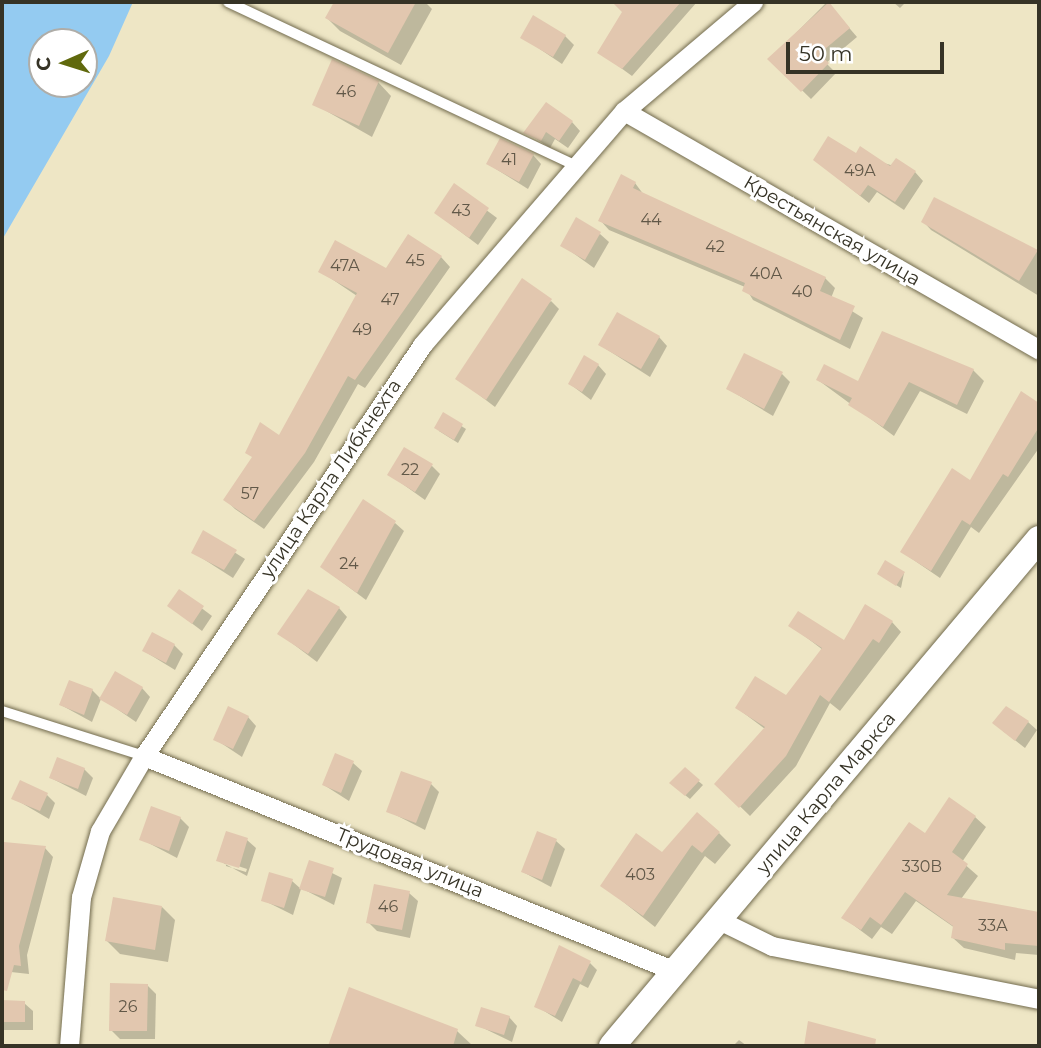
<!DOCTYPE html>
<meta charset="utf-8">
<style>
body{margin:0}
#map{position:relative;width:1041px;height:1048px;overflow:hidden;background:#eee6c5;font-family:Montserrat,sans-serif}
div>[style]{position:absolute}
[style*='--x']{left:calc(var(--x)*1px);top:calc(var(--y)*1px);width:calc(var(--w)*1px);rotate:calc(var(--a)*1deg)}
.water>*{inset:0;background:#94cbf1}
.shadow>*{inset:0;background:#0003}
.building>*{inset:0;background:#e2c7af}
.roads{filter:drop-shadow(0 0 2px #726b4e) drop-shadow(0 0 2px #726b4e)}
.service>*{height:10px;margin:-5px;padding:0 5px;transform-origin:5px;border-radius:5px;background:#fff}
.minor>*{height:19px;margin:-9.5px;padding:0 9.5px;transform-origin:9.5px;border-radius:9.5px;background:#fff}
.secondary>*{height:26px;margin:-13px;padding:0 13px;transform-origin:13px;border-radius:13px;background:#fff}
span{translate:-50% -50%;white-space:nowrap;text-align:center;line-height:1.15;-webkit-text-stroke:6px #fff;paint-order:stroke}
.number-label{font-size:16px;color:#615848}
.number-label span{-webkit-text-stroke-width:0}
.street-label{font-size:19px;color:#363326}
.frame{position:absolute;inset:0;border:4px solid #363326;pointer-events:none}
.north{position:absolute;left:28px;top:28px;width:70px;height:70px;box-sizing:border-box;background:#fff;border:2px solid #afada8;border-radius:50%;rotate:267deg;font-size:19px;font-weight:700;line-height:28px;text-align:center;color:#363326}
.north::after{content:'';display:block;margin:auto;width:24px;height:32px;background:#60690d;clip-path:polygon(50% 0,100% 100%,50% 72%,0 100%)}
.scale{position:absolute;left:786px;top:42px;width:158px;height:32px;box-sizing:border-box;border:4px solid #363326;border-top:0;padding-left:9px;font-size:21px;line-height:24px;white-space:nowrap;color:#363326;-webkit-text-stroke:5px #fff;paint-order:stroke}
</style>
<div id="map">
<div class="water">
<div style="clip-path:polygon(evenodd,2px 2px,133px 2px,109px 56px,2px 240px,2px 2px,42px 42px,84px 42px,84px 84px,42px 84px,42px 42px)"></div>
</div>
<div class="shadow">
<div style="clip-path:polygon(336px 2px,425px 2px,432px 9px,401px 65px,340px 31px,327px 18px)"></div>
<div style="clip-path:polygon(697px 2px,632px 76px,599px 52px,625px 12px,616px 2px)"></div>
<div style="clip-path:polygon(827px 2px,857px 37px,826px 63px,836px 73px,811px 99px,770px 59px)"></div>
<div style="clip-path:polygon(893px 2px,906px 2px,900px 8px)"></div>
<div style="clip-path:polygon(565px 36px,574px 45px,562px 64px,522px 37px)"></div>
<div style="clip-path:polygon(378px 82px,391px 96px,372px 137px,314px 104px)"></div>
<div style="clip-path:polygon(572px 122px,580px 131px,568px 148px,555px 139px,550px 148px,526px 132px)"></div>
<div style="clip-path:polygon(533px 155px,541px 164px,528px 189px,488px 164px)"></div>
<div style="clip-path:polygon(856px 155px,915px 172px,923px 181px,904px 210px,877px 192px,869px 203px,815px 160px)"></div>
<div style="clip-path:polygon(635px 183px,644px 195px,825px 278px,835px 288px,831px 298px,863px 318px,850px 349px,753px 300px,745px 287px,609px 230px,600px 220px)"></div>
<div style="clip-path:polygon(454px 186px,497px 218px,478px 245px,436px 213px)"></div>
<div style="clip-path:polygon(935px 199px,1039px 253px,1039px 296px,931px 230px,923px 221px)"></div>
<div style="clip-path:polygon(600px 234px,609px 242px,594px 268px,562px 245px)"></div>
<div style="clip-path:polygon(441px 257px,450px 267px,365px 388px,358px 384px,314px 462px,264px 529px,235px 509px,225px 499px,279px 438px,357px 296px,320px 271px,386px 271px)"></div>
<div style="clip-path:polygon(551px 301px,559px 309px,495px 407px,457px 378px)"></div>
<div style="clip-path:polygon(659px 337px,667px 346px,650px 377px,600px 345px)"></div>
<div style="clip-path:polygon(598px 365px,606px 374px,591px 400px,570px 384px)"></div>
<div style="clip-path:polygon(973px 370px,984px 381px,967px 414px,920px 391px,894px 436px,818px 380px,859px 384px)"></div>
<div style="clip-path:polygon(782px 374px,790px 382px,773px 416px,728px 389px)"></div>
<div style="clip-path:polygon(1022px 393px,1039px 405px,1039px 448px,979px 533px,971px 527px,940px 578px,902px 552px,971px 482px)"></div>
<div style="clip-path:polygon(444px 415px,466px 429px,458px 443px,439px 431px)"></div>
<div style="clip-path:polygon(432px 466px,440px 474px,425px 500px,390px 475px)"></div>
<div style="clip-path:polygon(395px 523px,404px 531px,366px 600px,322px 567px)"></div>
<div style="clip-path:polygon(204px 533px,245px 559px,233px 578px,194px 553px)"></div>
<div style="clip-path:polygon(904px 573px,901px 588px,883px 577px)"></div>
<div style="clip-path:polygon(179px 591px,212px 616px,202px 631px,169px 606px)"></div>
<div style="clip-path:polygon(339px 608px,347px 617px,317px 662px,280px 634px)"></div>
<div style="clip-path:polygon(892px 622px,901px 632px,840px 711px,830px 703px,796px 766px,750px 816px,717px 784px,765px 729px,737px 708px,787px 697px,823px 650px,790px 625px,845px 642px)"></div>
<div style="clip-path:polygon(174px 645px,183px 654px,175px 670px,144px 651px)"></div>
<div style="clip-path:polygon(142px 688px,150px 697px,136px 722px,101px 698px)"></div>
<div style="clip-path:polygon(92px 690px,101px 699px,92px 722px,61px 705px)"></div>
<div style="clip-path:polygon(248px 717px,256px 726px,242px 757px,215px 739px)"></div>
<div style="clip-path:polygon(1028px 722px,1037px 730px,1025px 748px,1003px 731px)"></div>
<div style="clip-path:polygon(353px 763px,362px 771px,349px 801px,324px 785px)"></div>
<div style="clip-path:polygon(84px 769px,93px 778px,86px 796px,51px 778px)"></div>
<div style="clip-path:polygon(685px 770px,703px 785px,690px 799px,675px 787px)"></div>
<div style="clip-path:polygon(431px 784px,439px 792px,425px 830px,388px 811px)"></div>
<div style="clip-path:polygon(47px 795px,55px 803px,49px 819px,13px 798px)"></div>
<div style="clip-path:polygon(975px 817px,986px 827px,962px 862px,978px 876px,961px 899px,1039px 914px,1039px 955px,1016px 953px,1015px 960px,964px 948px,953px 938px,955px 928px,916px 901px,892px 934px,881px 927px,872px 939px,844px 918px,926px 836px)"></div>
<div style="clip-path:polygon(180px 818px,189px 827px,177px 858px,141px 839px)"></div>
<div style="clip-path:polygon(719px 833px,731px 845px,715px 864px,705px 856px,655px 927px,602px 885px)"></div>
<div style="clip-path:polygon(evenodd,247px 840px,256px 848px,247px 876px,218px 860px,247px 840px,226px 862px,247px 869px,246px 872px,226px 866px,226px 862px)"></div>
<div style="clip-path:polygon(556px 841px,565px 849px,551px 887px,523px 872px)"></div>
<div style="clip-path:polygon(5px 844px,45px 848px,53px 857px,27px 955px,29px 974px,2px 971px)"></div>
<div style="clip-path:polygon(310px 862px,342px 878px,334px 905px,301px 888px)"></div>
<div style="clip-path:polygon(292px 881px,301px 889px,293px 915px,263px 900px)"></div>
<div style="clip-path:polygon(409px 893px,418px 901px,410px 938px,377px 931px,368px 922px)"></div>
<div style="clip-path:polygon(162px 907px,175px 920px,168px 962px,120px 954px,107px 941px)"></div>
<div style="clip-path:polygon(590px 963px,597px 970px,588px 988px,580px 984px,562px 1022px,536px 1006px)"></div>
<div style="clip-path:polygon(147px 985px,156px 994px,155px 1039px,120px 1039px,111px 1030px)"></div>
<div style="clip-path:polygon(350px 990px,457px 1031px,473px 1046px,330px 1046px)"></div>
<div style="clip-path:polygon(2px 1002px,24px 1003px,33px 1011px,33px 1030px,4px 1030px)"></div>
<div style="clip-path:polygon(509px 1017px,517px 1026px,512px 1042px,477px 1025px)"></div>
<div style="clip-path:polygon(739px 1040px,747px 1046px,733px 1046px)"></div>
</div>
<div class="building">
<div style="clip-path:polygon(334px 2px,416px 2px,388px 53px,325px 18px)"></div>
<div style="clip-path:polygon(612px 2px,681px 2px,622px 69px,597px 53px,622px 12px)"></div>
<div style="clip-path:polygon(829px 2px,850px 28px,819px 54px,829px 63px,801px 92px,767px 59px)"></div>
<div style="clip-path:polygon(533px 15px,566px 35px,553px 57px,520px 38px)"></div>
<div style="clip-path:polygon(332px 59px,379px 81px,359px 126px,312px 105px)"></div>
<div style="clip-path:polygon(546px 102px,573px 121px,559px 141px,546px 132px,541px 141px,523px 133px)"></div>
<div style="clip-path:polygon(828px 136px,856px 153px,860px 146px,890px 166px,896px 158px,916px 171px,895px 202px,868px 185px,860px 196px,813px 160px)"></div>
<div style="clip-path:polygon(500px 138px,534px 154px,519px 182px,486px 164px)"></div>
<div style="clip-path:polygon(621px 174px,636px 182px,633px 188px,826px 277px,820px 291px,855px 306px,840px 340px,742px 291px,745px 283px,598px 221px)"></div>
<div style="clip-path:polygon(454px 183px,489px 208px,469px 238px,434px 213px)"></div>
<div style="clip-path:polygon(934px 197px,1038px 250px,1019px 281px,921px 222px)"></div>
<div style="clip-path:polygon(576px 217px,601px 232px,585px 260px,560px 246px)"></div>
<div style="clip-path:polygon(408px 234px,442px 256px,355px 380px,348px 376px,305px 453px,254px 521px,223px 500px,252px 457px,245px 453px,260px 422px,279px 435px,357px 293px,318px 272px,335px 240px,386px 268px)"></div>
<div style="clip-path:polygon(522px 278px,552px 299px,486px 400px,455px 379px)"></div>
<div style="clip-path:polygon(617px 312px,660px 336px,641px 369px,598px 345px)"></div>
<div style="clip-path:polygon(882px 331px,974px 369px,957px 405px,909px 382px,883px 427px,848px 405px,852px 398px,816px 380px,824px 364px,858px 381px)"></div>
<div style="clip-path:polygon(744px 353px,783px 372px,764px 409px,726px 389px)"></div>
<div style="clip-path:polygon(584px 355px,599px 364px,582px 392px,568px 384px)"></div>
<div style="clip-path:polygon(1021px 391px,1039px 403px,1039px 427px,1008px 477px,1003px 474px,970px 525px,962px 520px,931px 571px,900px 552px,952px 468px,970px 480px)"></div>
<div style="clip-path:polygon(443px 412px,463px 424px,454px 440px,434px 428px)"></div>
<div style="clip-path:polygon(404px 447px,433px 464px,415px 492px,387px 475px)"></div>
<div style="clip-path:polygon(363px 499px,396px 521px,357px 593px,320px 567px)"></div>
<div style="clip-path:polygon(203px 530px,237px 550px,224px 570px,191px 553px)"></div>
<div style="clip-path:polygon(885px 560px,905px 572px,896px 586px,877px 574px)"></div>
<div style="clip-path:polygon(179px 589px,204px 606px,192px 624px,167px 606px)"></div>
<div style="clip-path:polygon(308px 589px,340px 607px,308px 654px,277px 634px)"></div>
<div style="clip-path:polygon(865px 604px,893px 621px,879px 643px,873px 639px,829px 702px,820px 695px,786px 756px,739px 808px,714px 784px,765px 727px,735px 708px,755px 676px,786px 695px,822px 648px,788px 626px,798px 611px,844px 640px)"></div>
<div style="clip-path:polygon(152px 632px,175px 644px,166px 663px,142px 651px)"></div>
<div style="clip-path:polygon(115px 671px,143px 687px,127px 715px,99px 699px)"></div>
<div style="clip-path:polygon(69px 680px,93px 689px,84px 715px,59px 705px)"></div>
<div style="clip-path:polygon(228px 706px,249px 716px,233px 749px,213px 740px)"></div>
<div style="clip-path:polygon(1006px 706px,1029px 721px,1015px 741px,992px 723px)"></div>
<div style="clip-path:polygon(335px 753px,354px 761px,341px 793px,322px 785px)"></div>
<div style="clip-path:polygon(57px 757px,85px 768px,78px 789px,49px 778px)"></div>
<div style="clip-path:polygon(685px 767px,700px 780px,685px 796px,669px 783px)"></div>
<div style="clip-path:polygon(401px 771px,432px 782px,416px 823px,386px 812px)"></div>
<div style="clip-path:polygon(20px 780px,48px 793px,40px 811px,11px 799px)"></div>
<div style="clip-path:polygon(949px 797px,976px 816px,952px 852px,968px 864px,947px 895px,1039px 912px,1039px 946px,1005px 943px,1005px 950px,951px 938px,953px 926px,905px 892px,881px 925px,870px 917px,861px 930px,841px 918px,909px 822px,925px 833px)"></div>
<div style="clip-path:polygon(151px 806px,181px 817px,169px 851px,139px 840px)"></div>
<div style="clip-path:polygon(697px 812px,720px 832px,702px 853px,692px 845px,643px 916px,600px 886px,636px 833px,662px 852px)"></div>
<div style="clip-path:polygon(226px 831px,248px 838px,239px 868px,216px 861px)"></div>
<div style="clip-path:polygon(537px 831px,557px 839px,542px 880px,521px 872px)"></div>
<div style="clip-path:polygon(4px 842px,46px 846px,19px 946px,21px 966px,14px 965px,7px 991px,2px 990px)"></div>
<div style="clip-path:polygon(309px 860px,334px 868px,325px 897px,299px 889px)"></div>
<div style="clip-path:polygon(269px 872px,293px 879px,284px 908px,261px 901px)"></div>
<div style="clip-path:polygon(374px 884px,410px 891px,402px 930px,366px 923px)"></div>
<div style="clip-path:polygon(113px 897px,162px 906px,155px 950px,105px 941px)"></div>
<div style="clip-path:polygon(559px 945px,591px 961px,581px 982px,573px 978px,555px 1016px,534px 1007px)"></div>
<div style="clip-path:polygon(110px 983px,148px 984px,147px 1031px,109px 1031px)"></div>
<div style="clip-path:polygon(349px 987px,458px 1029px,453px 1046px,328px 1046px)"></div>
<div style="clip-path:polygon(2px 1000px,25px 1001px,25px 1022px,2px 1022px)"></div>
<div style="clip-path:polygon(481px 1007px,510px 1016px,504px 1035px,475px 1026px)"></div>
<div style="clip-path:polygon(808px 1021px,876px 1039px,875px 1046px,804px 1046px)"></div>
</div>
<div class="roads">
<div class="service">
<div style="--x:228;--y:2;--w:386;--a:25.2"></div>
<div style="--x:2;--y:711;--w:149;--a:17.6"></div>
</div>
<div class="minor">
<div style="--x:624;--y:111;--w:479;--a:29.9"></div>
<div style="--x:144;--y:756;--w:573;--a:22.04"></div>
<div style="--x:719;--y:920;--w:59;--a:26.1"></div>
<div style="--x:772;--y:946;--w:272;--a:11.2"></div>
<div style="--x:69;--y:1046;--w:149;--a:-85.4"></div>
<div style="--x:81;--y:897;--w:69;--a:-73.9"></div>
<div style="--x:100;--y:831;--w:87;--a:-59.6"></div>
<div style="--x:144;--y:756;--w:496;--a:-55.9"></div>
<div style="--x:422;--y:345;--w:309;--a:-49.2"></div>
<div style="--x:624;--y:111;--w:169;--a:-40.2"></div>
</div>
<div class="secondary">
<div style="--x:612;--y:1046;--w:663;--a:-49.9"></div>
</div>
</div>
<div class="number-label">
<span style="left:346px;top:92px">46</span>
<span style="left:509px;top:160px">41</span>
<span style="left:860px;top:171px">49А</span>
<span style="left:461px;top:211px">43</span>
<span style="left:651px;top:220px">44</span>
<span style="left:715px;top:247px">42</span>
<span style="left:415px;top:261px">45</span>
<span style="left:345px;top:266px">47А</span>
<span style="left:766px;top:274px">40А</span>
<span style="left:802px;top:292px">40</span>
<span style="left:390px;top:300px">47</span>
<span style="left:362px;top:330px">49</span>
<span style="left:410px;top:470px">22</span>
<span style="left:250px;top:494px">57</span>
<span style="left:349px;top:564px">24</span>
<span style="left:922px;top:867px">330В</span>
<span style="left:640px;top:875px">403</span>
<span style="left:388px;top:907px">46</span>
<span style="left:993px;top:926px">33А</span>
<span style="left:128px;top:1007px">26</span>
</div>
<div class="street-label">
<span style="left:832px;top:231px;rotate:30deg">Крестьянская улица</span>
<span style="left:331px;top:479px;rotate:-56deg">улица Карла Либкнехта</span>
<span style="left:826px;top:793px;rotate:-50deg">улица Карла Маркса</span>
<span style="left:410px;top:863px;rotate:22deg">Трудовая улица</span>
</div>
<div class="frame"></div>
<div class="north">С</div>
<div class="scale">50 m</div>
</div>
